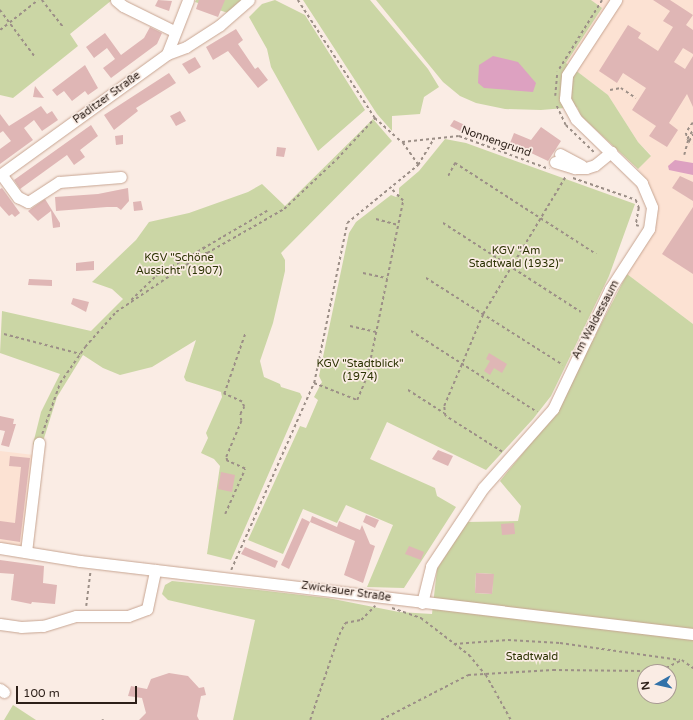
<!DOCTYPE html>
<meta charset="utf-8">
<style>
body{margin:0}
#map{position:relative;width:693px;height:720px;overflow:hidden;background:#faece4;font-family:"Varela Round",sans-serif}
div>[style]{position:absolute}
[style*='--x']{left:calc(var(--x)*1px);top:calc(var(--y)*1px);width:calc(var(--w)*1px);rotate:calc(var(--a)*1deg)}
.built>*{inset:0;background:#fce2d3}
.green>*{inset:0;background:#cbd6a5}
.water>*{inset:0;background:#dda1c1}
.building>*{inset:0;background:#dfb6b5}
.path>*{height:1.5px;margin-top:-0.75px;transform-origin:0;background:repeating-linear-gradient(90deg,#9c8f87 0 3px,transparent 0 6px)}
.roads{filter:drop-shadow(0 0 1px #c7a592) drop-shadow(0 0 1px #c7a592)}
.minor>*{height:11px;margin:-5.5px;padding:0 5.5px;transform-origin:5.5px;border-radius:5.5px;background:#fff}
span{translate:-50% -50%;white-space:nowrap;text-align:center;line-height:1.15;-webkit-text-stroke:3.5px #faece4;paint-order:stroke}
.street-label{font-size:11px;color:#2c1f18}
.park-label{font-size:11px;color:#2c3303}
.north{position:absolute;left:637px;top:664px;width:40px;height:40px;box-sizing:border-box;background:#faece4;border:1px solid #a89a92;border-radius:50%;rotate:262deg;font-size:11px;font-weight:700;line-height:16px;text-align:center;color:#2c1f18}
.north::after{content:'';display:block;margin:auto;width:14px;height:18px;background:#3272a9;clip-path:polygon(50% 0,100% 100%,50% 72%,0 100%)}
.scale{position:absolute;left:16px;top:686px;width:121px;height:18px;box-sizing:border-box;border:2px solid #2c1f18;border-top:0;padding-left:5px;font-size:12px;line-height:14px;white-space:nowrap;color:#2c1f18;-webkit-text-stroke:3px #faece4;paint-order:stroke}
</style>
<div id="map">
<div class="built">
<div style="clip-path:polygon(591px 0,693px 0,693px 324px,627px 274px,654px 231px,657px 217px,655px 198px,648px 182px,638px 169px,651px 155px,638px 142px,608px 95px,566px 63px,602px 8px)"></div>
<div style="clip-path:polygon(0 451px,34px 455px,24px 547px,0 545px)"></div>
</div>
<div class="green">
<div style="clip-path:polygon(0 0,112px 0,70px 34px,78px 46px,13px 98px,0 95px)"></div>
<div style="clip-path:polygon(196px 0,243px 0,228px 13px,195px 2px)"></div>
<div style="clip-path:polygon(275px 0,305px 15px,365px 110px,318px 151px,271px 67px,267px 49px,249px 17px,262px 4px)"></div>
<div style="clip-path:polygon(303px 0,370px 0,428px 69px,439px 87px,424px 97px,420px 114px,392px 116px,392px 131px,377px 114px)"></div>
<div style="clip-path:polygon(376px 0,591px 0,602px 8px,566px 63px,608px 95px,638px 142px,651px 156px,638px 169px,581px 116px,577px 107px,541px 110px,505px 109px,476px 103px,460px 96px,443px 82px)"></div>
<div style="clip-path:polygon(373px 119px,392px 141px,281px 253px,285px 260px,285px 271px,273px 323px,260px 361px,264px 377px,280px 384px,281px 387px,300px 393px,302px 397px,231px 560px,207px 554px,220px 466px,214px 459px,201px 453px,208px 438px,206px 433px,222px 397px,221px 392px,186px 381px,184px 377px,196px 340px,152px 367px,120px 375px,103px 368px,83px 355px,57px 397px,39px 454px,33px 444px,41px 412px,60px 374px,0 353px,2px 311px,91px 331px,123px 299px,112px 289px,92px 282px,136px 240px,149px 222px,189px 213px,248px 192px,262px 184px,285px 206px)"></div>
<div style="clip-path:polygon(445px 139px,466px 143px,635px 204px,609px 276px,551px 396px,533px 419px,486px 470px,387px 422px,370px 459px,435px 488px,437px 496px,456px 507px,404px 588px,367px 587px,393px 525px,346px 505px,337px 523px,303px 509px,283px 554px,248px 540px,300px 426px,306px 428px,318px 400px,314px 397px,322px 382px,319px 376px,349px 233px,356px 222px,391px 195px,396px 197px,399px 194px,399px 188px,419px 171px)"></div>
<div style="clip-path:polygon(evenodd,627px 274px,693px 324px,693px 720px,233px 720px,255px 620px,168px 600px,162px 594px,165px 585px,172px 581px,250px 589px,328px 598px,399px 612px,432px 614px,437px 569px,467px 522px,518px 521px,521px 506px,500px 481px,554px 415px,627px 274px,476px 573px,493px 574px,492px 594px,475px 593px,476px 573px,627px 274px,645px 672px,669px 672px,669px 696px,645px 696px,645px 672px)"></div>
<div style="clip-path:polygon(13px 705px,36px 720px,4px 720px)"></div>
</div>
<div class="water">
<div style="clip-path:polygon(493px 56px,518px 62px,536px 83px,533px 92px,484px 88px,478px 83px,479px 65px)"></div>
<div style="clip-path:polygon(675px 160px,693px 163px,693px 175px,669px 170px,668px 166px)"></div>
</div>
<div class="building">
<div style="clip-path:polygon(158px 0,172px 1px,169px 11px,155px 6px)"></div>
<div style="clip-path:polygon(199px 0,225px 0,218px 17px,196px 9px)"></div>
<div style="clip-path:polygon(653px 0,670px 0,693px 15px,686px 25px,693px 30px,693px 54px,683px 48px,674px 62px,685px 69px,693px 56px,693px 107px,687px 94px,669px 123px,678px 130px,667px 147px,649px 136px,656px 126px,632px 110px,646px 88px,623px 73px,617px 83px,599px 71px,628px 25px,641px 33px,638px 38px,658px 51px,673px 27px,663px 21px,670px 11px)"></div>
<div style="clip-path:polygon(150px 27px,162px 33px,157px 44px,111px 78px,103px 68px,115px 59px,107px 48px,94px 58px,86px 47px,105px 33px,121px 55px,144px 38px)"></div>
<div style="clip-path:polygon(236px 29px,243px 40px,238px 44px,255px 69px,258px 67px,268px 80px,258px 88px,228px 51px,213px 60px,206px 47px)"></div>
<div style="clip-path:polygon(195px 57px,201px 67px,189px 74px,182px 64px)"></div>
<div style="clip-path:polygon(85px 65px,98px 88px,88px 95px,85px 91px,72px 101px,64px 91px,57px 96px,52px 90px)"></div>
<div style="clip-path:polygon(169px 73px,176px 83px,136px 108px,138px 111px,114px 130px,104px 115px)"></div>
<div style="clip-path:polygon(35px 86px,44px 98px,33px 97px)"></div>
<div style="clip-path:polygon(41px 106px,47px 114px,52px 111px,58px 120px,42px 131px,34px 120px,24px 128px,33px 140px,0 164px,0 149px,11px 141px,3px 131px,0 133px,0 114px,9px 126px)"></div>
<div style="clip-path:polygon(180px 111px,186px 121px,176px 126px,170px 116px)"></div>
<div style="clip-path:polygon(454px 120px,467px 126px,464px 133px,450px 126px)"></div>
<div style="clip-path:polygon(91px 125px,98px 136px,80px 150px,85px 157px,74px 165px,67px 155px,20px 189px,14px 180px)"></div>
<div style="clip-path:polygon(541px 127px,561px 141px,548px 161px,510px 143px,514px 133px,531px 140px)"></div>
<div style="clip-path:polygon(123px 135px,123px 144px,116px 145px,115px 136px)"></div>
<div style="clip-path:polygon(277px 147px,286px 148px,284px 157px,276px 156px)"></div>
<div style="clip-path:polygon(680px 176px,693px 182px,693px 201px,672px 188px)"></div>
<div style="clip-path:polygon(2px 188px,20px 213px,15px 217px,12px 214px,9px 216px,0 206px,0 189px)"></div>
<div style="clip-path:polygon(128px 188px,129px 201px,121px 210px,117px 207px,107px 207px,56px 211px,55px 197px,98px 194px)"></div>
<div style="clip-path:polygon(45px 199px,60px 223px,60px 227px,53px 228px,51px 211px,38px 221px,28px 211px)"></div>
<div style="clip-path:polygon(141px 201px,143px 210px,134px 211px,133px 202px)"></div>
<div style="clip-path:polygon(693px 207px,693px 274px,662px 254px)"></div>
<div style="clip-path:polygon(94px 261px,94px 270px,76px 271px,76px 263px)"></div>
<div style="clip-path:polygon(29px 279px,52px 280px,52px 286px,28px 285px)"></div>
<div style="clip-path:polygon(73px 298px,89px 302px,86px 312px,71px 304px)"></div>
<div style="clip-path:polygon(489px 353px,507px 364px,502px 373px,494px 368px,490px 375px,484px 371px,490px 361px,486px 359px)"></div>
<div style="clip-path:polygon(0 416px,14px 419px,13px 424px,16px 424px,9px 447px,1px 445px,5px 431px,0 430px)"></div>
<div style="clip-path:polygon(438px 450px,453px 456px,448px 466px,432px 459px)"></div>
<div style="clip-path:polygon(10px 456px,30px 458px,20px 542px,0 539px,0 521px,15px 523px,21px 467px,9px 466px)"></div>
<div style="clip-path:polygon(221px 472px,235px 475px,232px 492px,218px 489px)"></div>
<div style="clip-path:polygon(366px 515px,379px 520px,375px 528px,363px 522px)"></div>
<div style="clip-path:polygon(312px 516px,337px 527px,339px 521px,360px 530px,362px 525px,370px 544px,375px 546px,363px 583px,344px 575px,355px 541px,310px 522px)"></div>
<div style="clip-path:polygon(302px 518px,310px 522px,289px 569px,281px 565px)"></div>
<div style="clip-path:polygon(514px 523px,515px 534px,502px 535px,501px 524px)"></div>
<div style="clip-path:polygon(409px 546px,424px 552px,421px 560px,405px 554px)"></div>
<div style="clip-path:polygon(245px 547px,278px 561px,275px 568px,241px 554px)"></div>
<div style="clip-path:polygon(0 560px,44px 566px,43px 583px,57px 585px,55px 604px,32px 602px,31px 604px,11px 600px,14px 574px,0 573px)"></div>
<div style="clip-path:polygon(476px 573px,494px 574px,492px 594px,475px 593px)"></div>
<div style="clip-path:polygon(169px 673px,188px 676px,199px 688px,204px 687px,206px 695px,201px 696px,197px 716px,199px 720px,139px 720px,146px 713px,142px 698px,128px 696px,131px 686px,147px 689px,151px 679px)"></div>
</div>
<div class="path">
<div style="--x:42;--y:0;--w:34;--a:52"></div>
<div style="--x:298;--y:0;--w:141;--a:56.9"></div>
<div style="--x:375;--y:118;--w:36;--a:42"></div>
<div style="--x:402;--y:142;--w:57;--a:-6"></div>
<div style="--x:459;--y:136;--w:96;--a:20.1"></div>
<div style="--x:0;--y:10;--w:59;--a:53.3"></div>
<div style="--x:0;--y:30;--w:48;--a:-38.3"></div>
<div style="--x:559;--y:69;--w:81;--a:-58.1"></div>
<div style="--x:610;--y:90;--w:11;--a:-10"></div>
<div style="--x:621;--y:88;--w:18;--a:34"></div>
<div style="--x:555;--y:96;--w:24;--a:-85"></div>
<div style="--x:557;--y:106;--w:21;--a:65"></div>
<div style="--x:566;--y:125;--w:40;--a:44"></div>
<div style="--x:693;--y:123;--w:12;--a:125"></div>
<div style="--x:686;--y:133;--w:7;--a:74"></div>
<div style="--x:688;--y:140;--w:6;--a:39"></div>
<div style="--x:687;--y:139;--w:11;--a:-56"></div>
<div style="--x:689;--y:141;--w:8;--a:-60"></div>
<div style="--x:684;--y:155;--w:16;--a:-75"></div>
<div style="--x:418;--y:165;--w:31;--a:-59"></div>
<div style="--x:448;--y:176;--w:15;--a:-62"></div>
<div style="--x:455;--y:163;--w:168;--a:32.8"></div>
<div style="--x:573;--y:178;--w:67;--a:19.2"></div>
<div style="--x:636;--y:200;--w:9;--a:69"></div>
<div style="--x:639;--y:208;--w:17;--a:100"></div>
<div style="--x:636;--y:225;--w:3;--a:18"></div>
<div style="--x:376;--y:219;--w:24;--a:15"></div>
<div style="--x:443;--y:223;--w:164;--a:32.8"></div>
<div style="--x:203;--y:247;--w:8;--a:60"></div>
<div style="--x:363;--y:273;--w:25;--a:12"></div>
<div style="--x:426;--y:278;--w:162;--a:32.4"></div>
<div style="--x:131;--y:300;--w:35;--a:-44"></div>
<div style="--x:156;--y:276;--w:129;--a:-30.4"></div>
<div style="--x:350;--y:326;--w:28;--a:13"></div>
<div style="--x:411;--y:331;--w:150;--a:32.7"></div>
<div style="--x:4;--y:334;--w:79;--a:14.7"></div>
<div style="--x:314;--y:383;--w:46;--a:21.6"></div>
<div style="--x:357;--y:400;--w:26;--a:-67"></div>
<div style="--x:367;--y:376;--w:179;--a:-78.4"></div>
<div style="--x:403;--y:201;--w:17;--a:-135"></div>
<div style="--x:408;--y:390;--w:43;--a:32.6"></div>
<div style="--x:42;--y:434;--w:54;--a:-70.6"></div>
<div style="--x:60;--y:383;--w:44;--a:-55.2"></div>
<div style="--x:85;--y:347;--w:47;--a:-48.5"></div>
<div style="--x:116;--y:312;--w:84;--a:-33.9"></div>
<div style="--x:186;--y:265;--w:113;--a:-29.7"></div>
<div style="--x:284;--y:209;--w:73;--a:-43.3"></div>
<div style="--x:337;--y:159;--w:56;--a:-47.2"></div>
<div style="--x:502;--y:452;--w:67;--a:-147.7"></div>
<div style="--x:445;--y:416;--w:10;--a:-96"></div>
<div style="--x:444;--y:406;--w:100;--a:-67"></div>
<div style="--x:483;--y:314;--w:161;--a:-59"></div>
<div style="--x:225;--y:514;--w:49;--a:-66"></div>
<div style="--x:245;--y:469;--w:20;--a:-156"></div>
<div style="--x:227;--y:461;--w:4;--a:-104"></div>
<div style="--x:226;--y:457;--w:39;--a:-67"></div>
<div style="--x:241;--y:421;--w:7;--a:-98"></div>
<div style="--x:240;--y:414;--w:8;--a:-60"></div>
<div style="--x:244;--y:407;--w:5;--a:-112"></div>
<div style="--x:242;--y:402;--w:20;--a:-156"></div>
<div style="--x:224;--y:394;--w:64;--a:-70.7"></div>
<div style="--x:231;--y:570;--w:205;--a:-66.1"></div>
<div style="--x:314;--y:383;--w:163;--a:-78.3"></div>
<div style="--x:347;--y:223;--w:92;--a:-39.2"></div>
<div style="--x:418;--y:165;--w:28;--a:-125"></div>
<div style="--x:86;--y:606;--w:34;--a:-83"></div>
<div style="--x:392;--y:608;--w:31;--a:19"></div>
<div style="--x:421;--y:618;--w:61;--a:37.6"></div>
<div style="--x:469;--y:655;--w:26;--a:50"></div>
<div style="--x:486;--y:675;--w:51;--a:60.9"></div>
<div style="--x:454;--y:644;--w:54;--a:-4.2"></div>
<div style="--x:508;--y:640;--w:52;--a:3.3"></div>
<div style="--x:560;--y:643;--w:121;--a:8.1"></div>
<div style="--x:103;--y:719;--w:1;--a:90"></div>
<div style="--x:310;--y:720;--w:90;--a:-71.2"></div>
<div style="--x:339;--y:635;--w:13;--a:-63"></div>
<div style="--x:345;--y:623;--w:16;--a:-11"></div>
<div style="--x:361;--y:620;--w:20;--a:-45"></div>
<div style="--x:381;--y:720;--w:98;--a:-27.3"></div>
<div style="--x:468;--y:675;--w:85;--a:-3.4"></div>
<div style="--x:553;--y:670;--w:92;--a:0.6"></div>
<div style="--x:645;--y:671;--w:21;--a:-8"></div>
<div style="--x:666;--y:668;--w:18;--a:-27"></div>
<div style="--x:682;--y:660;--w:14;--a:36"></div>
</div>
<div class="roads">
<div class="minor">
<div style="--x:116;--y:0;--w:9;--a:41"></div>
<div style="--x:123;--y:6;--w:57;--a:26.1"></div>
<div style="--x:167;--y:54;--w:58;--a:-68.7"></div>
<div style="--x:560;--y:154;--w:24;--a:28"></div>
<div style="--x:555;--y:162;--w:21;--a:17"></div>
<div style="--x:575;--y:168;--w:11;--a:0"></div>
<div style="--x:586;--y:168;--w:9;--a:-18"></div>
<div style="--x:595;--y:165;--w:21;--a:-39"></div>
<div style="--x:1;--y:174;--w:29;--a:54"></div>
<div style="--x:18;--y:197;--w:11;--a:27"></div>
<div style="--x:28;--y:202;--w:37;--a:-33"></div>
<div style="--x:59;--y:182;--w:62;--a:-4.6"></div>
<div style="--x:0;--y:175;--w:206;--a:-35.9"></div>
<div style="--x:167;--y:54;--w:20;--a:-20"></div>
<div style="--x:186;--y:47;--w:40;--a:-32.9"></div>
<div style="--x:220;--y:25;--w:38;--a:-41"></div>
<div style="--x:0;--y:548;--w:81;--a:9.2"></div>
<div style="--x:80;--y:561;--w:617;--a:6.79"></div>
<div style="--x:26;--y:552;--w:110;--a:-83.2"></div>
<div style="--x:422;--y:603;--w:38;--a:-76"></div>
<div style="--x:431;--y:566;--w:94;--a:-56.3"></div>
<div style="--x:483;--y:488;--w:106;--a:-48.5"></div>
<div style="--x:553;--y:409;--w:133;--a:-64.6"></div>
<div style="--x:610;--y:289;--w:72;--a:-57"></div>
<div style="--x:649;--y:229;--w:22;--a:-82"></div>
<div style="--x:652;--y:207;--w:26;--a:-113"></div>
<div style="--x:642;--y:183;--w:92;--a:-135.9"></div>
<div style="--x:576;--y:119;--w:23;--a:-119"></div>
<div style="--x:565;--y:99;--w:24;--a:-85"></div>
<div style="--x:567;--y:75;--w:90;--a:-56.8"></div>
<div style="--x:0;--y:624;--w:21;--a:8"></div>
<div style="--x:21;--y:627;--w:22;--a:-3"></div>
<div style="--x:43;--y:626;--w:34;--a:-17"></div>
<div style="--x:76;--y:616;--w:52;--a:0"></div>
<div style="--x:128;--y:616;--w:20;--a:-20"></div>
<div style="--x:147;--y:609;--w:40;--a:-78"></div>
<div style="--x:0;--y:689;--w:5;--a:37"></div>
</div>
</div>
<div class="street-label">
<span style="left:107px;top:98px;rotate:-36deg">Paditzer Straße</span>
<span style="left:496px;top:142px;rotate:19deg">Nonnengrund</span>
<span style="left:596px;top:320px;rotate:-62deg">Am Waldessaum</span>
<span style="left:346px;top:592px;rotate:8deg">Zwickauer Straße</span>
</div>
<div class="park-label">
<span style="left:516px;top:258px">KGV "Am<br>Stadtwald (1932)"</span>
<span style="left:179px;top:265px">KGV "Schöne<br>Aussicht" (1907)</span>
<span style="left:360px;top:371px">KGV "Stadtblick"<br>(1974)</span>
<span style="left:532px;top:657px">Stadtwald</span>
</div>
<div class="north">N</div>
<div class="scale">100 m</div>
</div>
